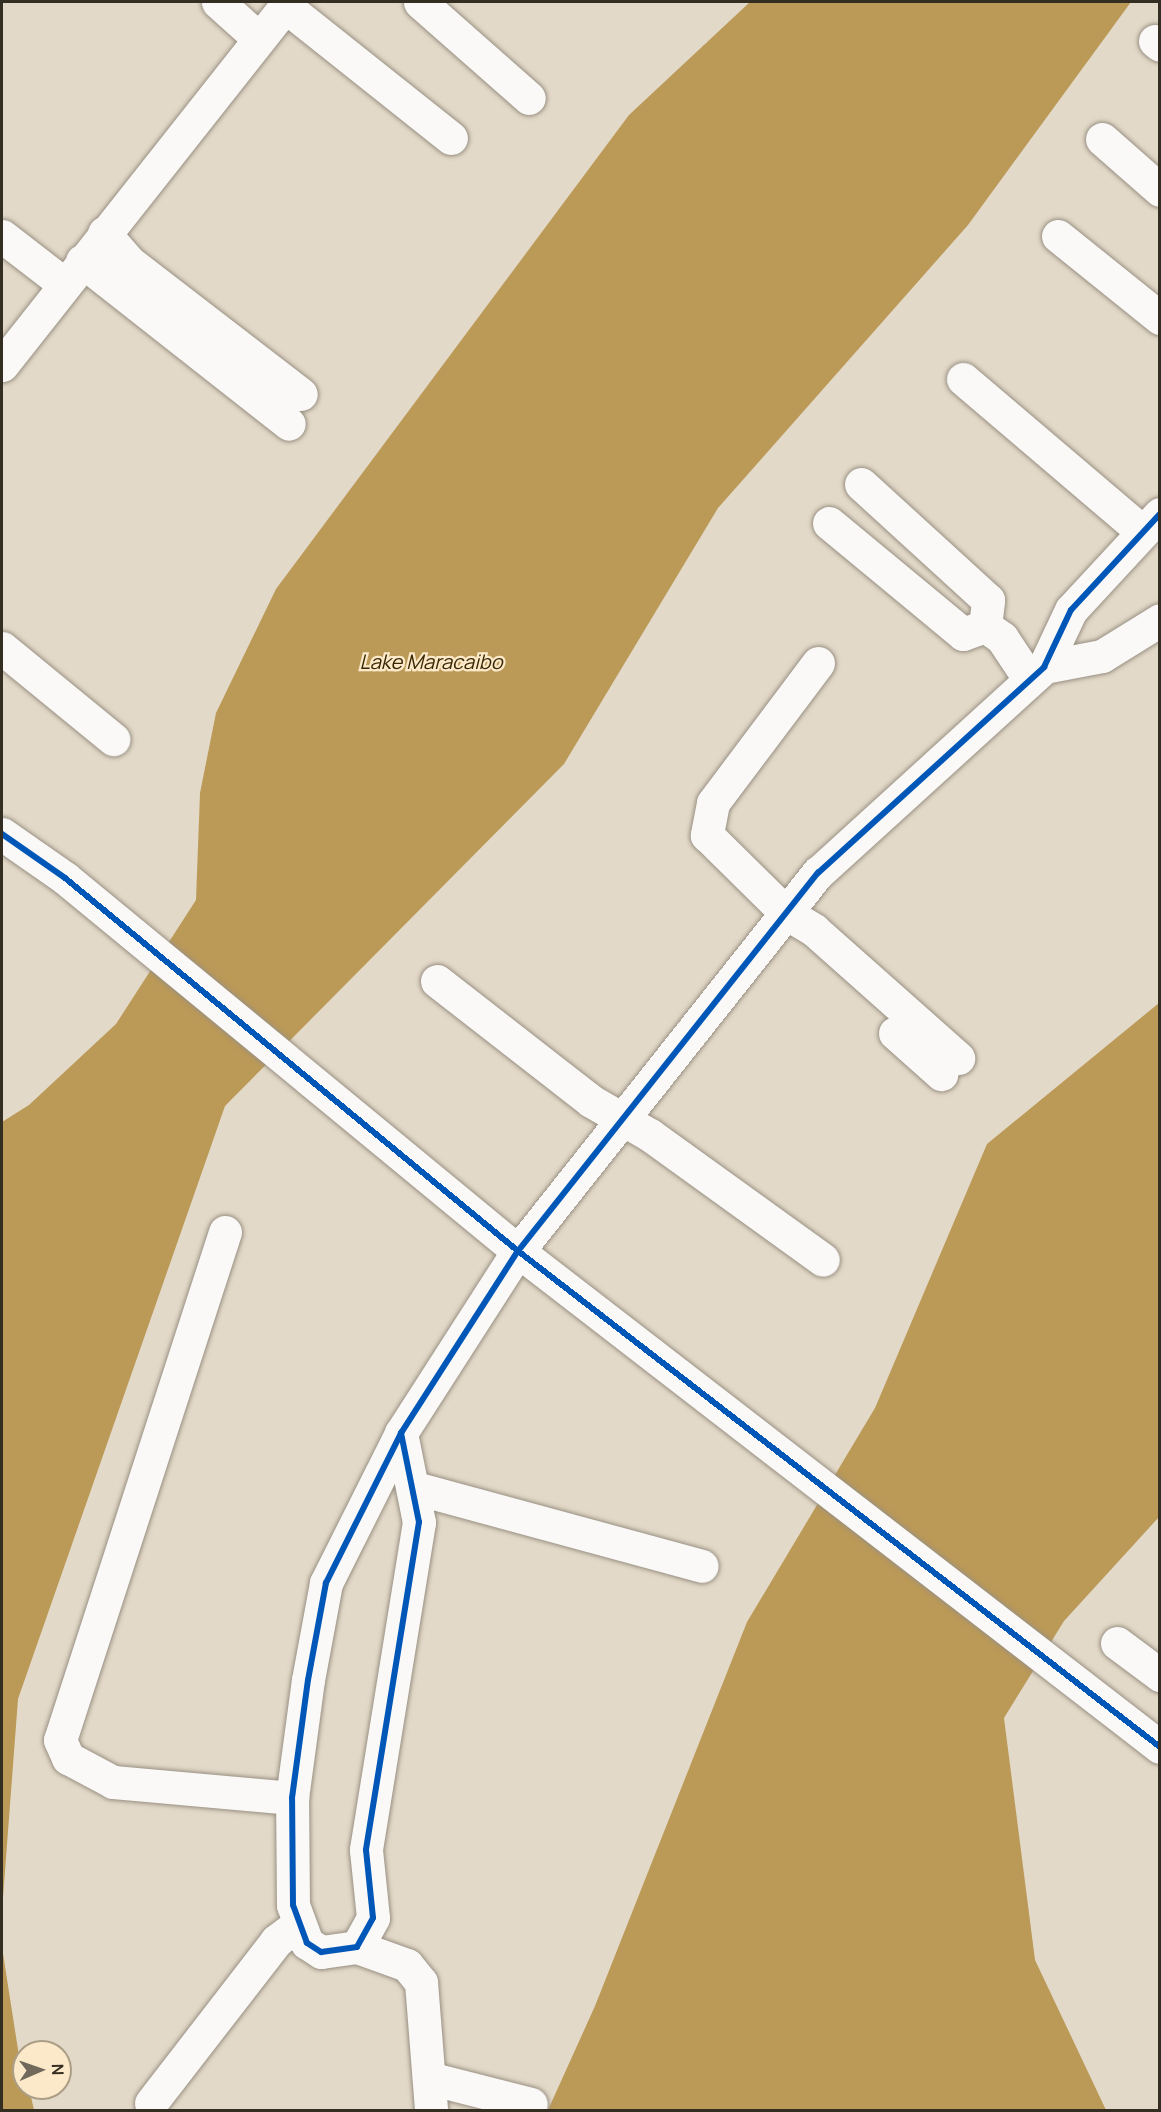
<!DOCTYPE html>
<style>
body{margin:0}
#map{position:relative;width:1161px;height:2112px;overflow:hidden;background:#e3d9c8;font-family:Manrope,sans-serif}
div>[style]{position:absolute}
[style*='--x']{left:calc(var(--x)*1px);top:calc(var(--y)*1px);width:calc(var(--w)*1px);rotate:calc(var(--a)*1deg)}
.water>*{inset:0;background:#bb9957}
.roads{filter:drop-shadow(0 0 2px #989083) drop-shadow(0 0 2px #989083)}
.minor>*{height:33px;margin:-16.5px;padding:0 16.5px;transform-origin:16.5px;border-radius:16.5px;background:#fbf9f7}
.cycleway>*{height:6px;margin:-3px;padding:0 3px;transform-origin:3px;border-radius:3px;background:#0057b8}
span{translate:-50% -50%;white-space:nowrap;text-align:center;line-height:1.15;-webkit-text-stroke:4.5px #fce9c9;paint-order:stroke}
.water-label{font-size:20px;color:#392702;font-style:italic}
.frame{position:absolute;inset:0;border:3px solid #342d21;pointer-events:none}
.north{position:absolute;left:12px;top:2040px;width:60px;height:60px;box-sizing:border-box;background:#fce9c9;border:2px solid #ac9e86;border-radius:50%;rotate:88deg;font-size:16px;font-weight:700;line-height:24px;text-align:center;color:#342d21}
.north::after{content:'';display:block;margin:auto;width:21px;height:27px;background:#71695b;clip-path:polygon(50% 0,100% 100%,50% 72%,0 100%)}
</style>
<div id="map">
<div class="water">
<div style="clip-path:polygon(750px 2px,1131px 2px,968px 225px,718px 508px,564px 764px,225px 1106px,18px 1699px,2px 1911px,2px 1122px,29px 1105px,116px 1024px,196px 900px,200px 793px,216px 713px,276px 589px,629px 115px)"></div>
<div style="clip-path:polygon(1159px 1003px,1159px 1517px,1064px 1621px,1004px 1718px,1035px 1960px,1106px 2110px,548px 2110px,595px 2006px,747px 1622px,875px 1408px,987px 1144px)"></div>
<div style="clip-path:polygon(2px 1947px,24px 2088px,29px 2088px,34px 2110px,2px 2110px)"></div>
</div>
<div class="roads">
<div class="minor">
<div style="--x:218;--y:2;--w:52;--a:41.9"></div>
<div style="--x:420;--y:2;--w:145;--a:41.4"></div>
<div style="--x:285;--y:6;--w:212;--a:38.5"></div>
<div style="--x:1155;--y:41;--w:6;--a:39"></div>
<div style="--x:1102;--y:139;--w:77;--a:41.3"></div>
<div style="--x:104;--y:233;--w:37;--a:49"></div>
<div style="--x:128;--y:261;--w:218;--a:37.6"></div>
<div style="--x:2;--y:236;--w:78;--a:37.7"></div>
<div style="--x:1058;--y:236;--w:131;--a:38.8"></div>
<div style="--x:82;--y:261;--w:263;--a:38.2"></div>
<div style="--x:2;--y:365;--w:463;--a:-51.7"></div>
<div style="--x:963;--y:379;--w:236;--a:40.4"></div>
<div style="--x:829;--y:523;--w:174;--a:39.6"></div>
<div style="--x:963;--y:634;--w:23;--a:-20"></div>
<div style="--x:985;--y:626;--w:26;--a:-83"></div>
<div style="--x:988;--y:600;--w:172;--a:-137.6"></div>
<div style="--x:985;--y:626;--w:21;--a:35"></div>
<div style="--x:1002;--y:638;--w:50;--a:56.3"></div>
<div style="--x:2;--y:648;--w:144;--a:39.3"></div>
<div style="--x:818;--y:663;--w:175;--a:126.9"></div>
<div style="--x:713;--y:803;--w:33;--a:101"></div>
<div style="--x:707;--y:835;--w:111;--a:44.6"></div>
<div style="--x:786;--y:913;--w:33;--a:31"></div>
<div style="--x:814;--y:930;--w:193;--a:41.6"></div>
<div style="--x:1044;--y:667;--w:59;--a:-10.7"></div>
<div style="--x:1102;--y:656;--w:68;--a:-31.8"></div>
<div style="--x:2;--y:834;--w:77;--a:34.9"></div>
<div style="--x:65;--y:878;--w:587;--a:39.47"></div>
<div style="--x:518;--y:1251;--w:811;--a:37.69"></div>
<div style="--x:437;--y:981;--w:195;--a:37.9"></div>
<div style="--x:591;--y:1101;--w:68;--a:30"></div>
<div style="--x:650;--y:1135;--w:213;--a:35.8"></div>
<div style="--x:895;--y:1033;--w:62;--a:41.7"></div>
<div style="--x:225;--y:1232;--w:534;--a:107.99"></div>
<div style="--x:60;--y:1740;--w:20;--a:66"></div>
<div style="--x:68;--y:1758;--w:51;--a:28.1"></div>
<div style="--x:113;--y:1782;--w:180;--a:5.1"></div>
<div style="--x:401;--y:1433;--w:91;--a:78.6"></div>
<div style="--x:419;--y:1522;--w:332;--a:99.2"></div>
<div style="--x:366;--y:1850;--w:68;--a:84.1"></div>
<div style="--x:373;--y:1918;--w:33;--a:119"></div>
<div style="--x:357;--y:1947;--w:36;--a:172"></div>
<div style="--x:321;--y:1952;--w:17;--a:-147"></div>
<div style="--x:307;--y:1943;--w:40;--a:-110.2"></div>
<div style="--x:293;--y:1905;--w:107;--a:-90.5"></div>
<div style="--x:292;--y:1798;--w:119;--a:-82.3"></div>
<div style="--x:308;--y:1680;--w:99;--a:-79.5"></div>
<div style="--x:326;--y:1583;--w:168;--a:-63.4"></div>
<div style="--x:401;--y:1433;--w:216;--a:-57.3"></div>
<div style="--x:518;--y:1251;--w:483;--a:-51.6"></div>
<div style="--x:818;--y:873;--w:306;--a:-42.3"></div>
<div style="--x:1044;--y:667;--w:63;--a:-64.7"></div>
<div style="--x:1071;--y:610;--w:131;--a:-47.2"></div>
<div style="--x:415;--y:1488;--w:297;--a:15.2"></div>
<div style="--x:1117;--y:1643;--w:54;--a:36.7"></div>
<div style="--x:357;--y:1947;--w:53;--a:19.8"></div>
<div style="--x:407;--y:1965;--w:22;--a:51"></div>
<div style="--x:421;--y:1982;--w:128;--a:85.5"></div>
<div style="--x:429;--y:2078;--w:105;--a:14.3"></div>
<div style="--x:151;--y:2103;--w:205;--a:-52.3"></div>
<div style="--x:276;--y:1941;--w:26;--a:-37"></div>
</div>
</div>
<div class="cycleway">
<div style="--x:2;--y:834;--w:77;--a:34.9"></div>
<div style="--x:65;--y:878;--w:587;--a:39.47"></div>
<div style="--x:518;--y:1251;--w:811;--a:37.69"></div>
<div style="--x:401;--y:1433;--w:91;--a:78.6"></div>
<div style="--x:419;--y:1522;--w:332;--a:99.2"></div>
<div style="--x:366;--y:1850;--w:68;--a:84.1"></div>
<div style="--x:373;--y:1918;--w:33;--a:119"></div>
<div style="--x:357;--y:1947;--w:36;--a:172"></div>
<div style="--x:321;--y:1952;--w:17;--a:-147"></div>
<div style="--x:307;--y:1943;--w:40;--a:-110.2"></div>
<div style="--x:293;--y:1905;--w:107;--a:-90.5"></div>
<div style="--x:292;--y:1798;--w:119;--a:-82.3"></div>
<div style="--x:308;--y:1680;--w:99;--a:-79.5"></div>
<div style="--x:326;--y:1583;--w:168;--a:-63.4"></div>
<div style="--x:401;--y:1433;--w:216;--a:-57.3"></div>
<div style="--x:518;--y:1251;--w:483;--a:-51.6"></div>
<div style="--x:818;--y:873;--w:306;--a:-42.3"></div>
<div style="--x:1044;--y:667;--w:63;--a:-64.7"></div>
<div style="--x:1071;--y:610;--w:131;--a:-47.2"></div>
</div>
<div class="water-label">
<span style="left:431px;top:661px">Lake Maracaibo</span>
</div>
<div class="frame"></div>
<div class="north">N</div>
</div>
